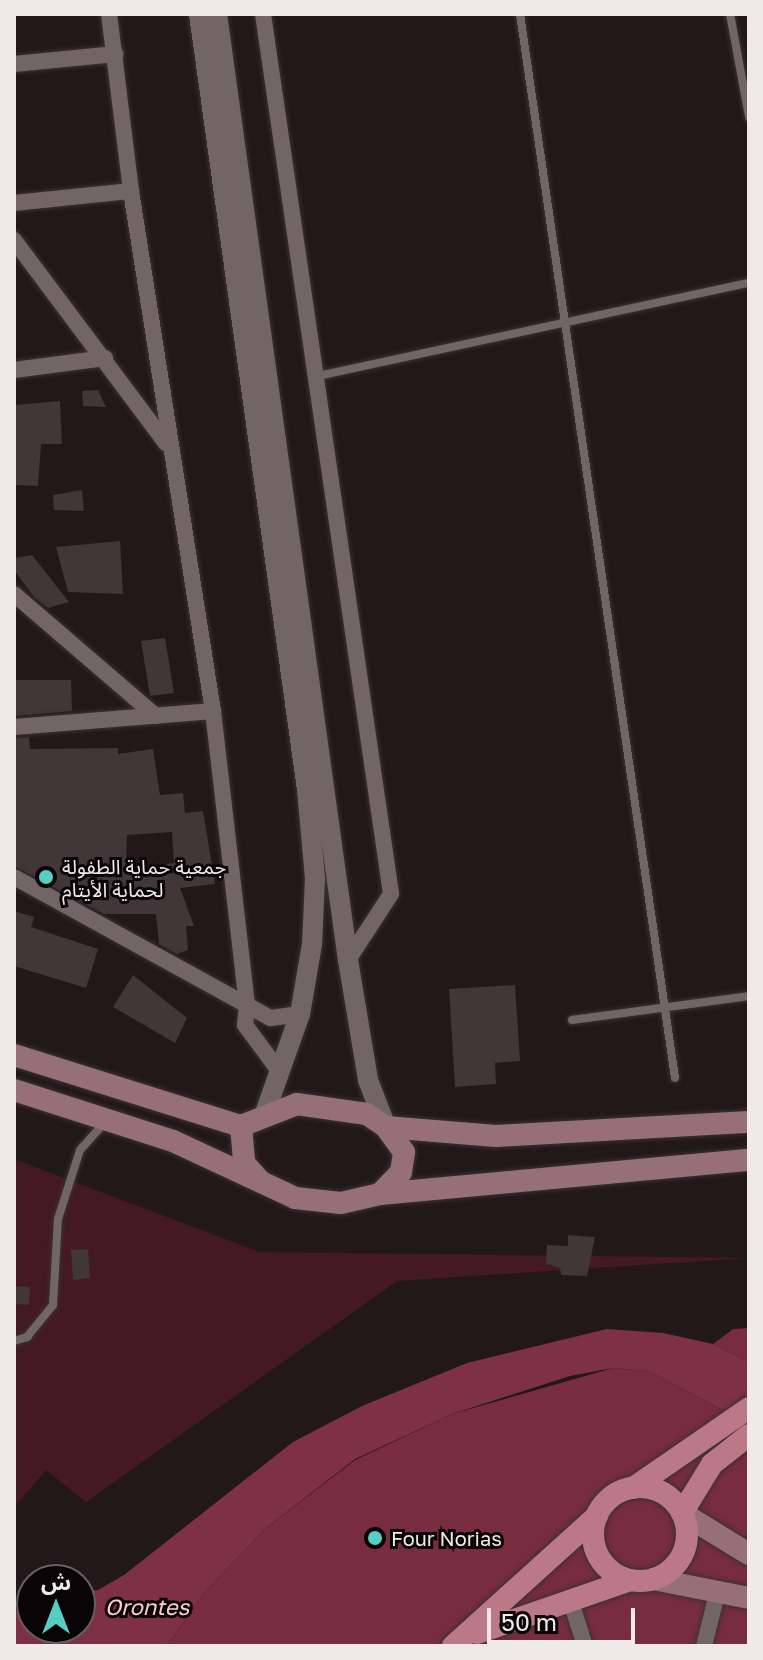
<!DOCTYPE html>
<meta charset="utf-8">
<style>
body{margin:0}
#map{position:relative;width:763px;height:1660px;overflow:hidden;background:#22181a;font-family:"Golos Text","Noto Sans Arabic",sans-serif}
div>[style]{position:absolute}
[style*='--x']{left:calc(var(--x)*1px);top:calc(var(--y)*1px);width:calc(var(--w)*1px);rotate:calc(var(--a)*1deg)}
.green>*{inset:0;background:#441923}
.forest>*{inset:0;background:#782c40}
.water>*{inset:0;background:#7e3144}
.building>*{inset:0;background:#413638}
.roads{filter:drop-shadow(0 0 2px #393233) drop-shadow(0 0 2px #393233)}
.service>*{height:8px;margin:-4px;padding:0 4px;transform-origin:4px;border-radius:4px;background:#716567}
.minor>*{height:16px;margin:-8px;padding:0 8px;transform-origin:8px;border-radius:8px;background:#716567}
.tertiary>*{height:20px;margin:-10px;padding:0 10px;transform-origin:10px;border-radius:10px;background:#716567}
.secondary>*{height:22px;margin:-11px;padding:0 11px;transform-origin:11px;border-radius:11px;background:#966f77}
.primary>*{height:22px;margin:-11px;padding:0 11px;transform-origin:11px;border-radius:11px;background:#bb7886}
.primary>.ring{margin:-11px;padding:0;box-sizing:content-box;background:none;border:22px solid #bb7886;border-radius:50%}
.dots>*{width:22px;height:22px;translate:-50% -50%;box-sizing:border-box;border:4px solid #090506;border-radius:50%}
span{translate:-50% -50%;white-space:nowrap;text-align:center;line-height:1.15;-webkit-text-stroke:6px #090506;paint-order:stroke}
.poi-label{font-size:20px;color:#f0e9ea}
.left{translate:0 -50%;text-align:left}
.water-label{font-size:22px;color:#fcccd4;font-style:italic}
.frame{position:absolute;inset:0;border:16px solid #f0e9ea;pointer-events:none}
.north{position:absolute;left:16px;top:1564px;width:80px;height:80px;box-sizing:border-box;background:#090506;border:2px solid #656061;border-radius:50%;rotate:0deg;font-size:22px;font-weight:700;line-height:32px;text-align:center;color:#f0e9ea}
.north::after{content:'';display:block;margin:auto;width:28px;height:36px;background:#56cec3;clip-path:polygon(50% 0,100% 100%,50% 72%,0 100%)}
.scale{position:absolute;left:487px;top:1608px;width:148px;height:36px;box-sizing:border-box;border:4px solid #f0e9ea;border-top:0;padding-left:10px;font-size:24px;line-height:28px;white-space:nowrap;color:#f0e9ea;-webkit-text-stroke:6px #090506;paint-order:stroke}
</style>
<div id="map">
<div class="green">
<div style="clip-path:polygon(14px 1159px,259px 1252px,749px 1258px,397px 1281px,86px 1502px,46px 1470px,14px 1507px)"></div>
</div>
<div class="forest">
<div style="clip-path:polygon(749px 1328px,749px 1362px,713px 1344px,733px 1329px)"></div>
<div style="clip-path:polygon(613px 1368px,649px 1371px,749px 1424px,749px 1646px,167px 1646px,204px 1593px,266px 1528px,355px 1460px,452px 1414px)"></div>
</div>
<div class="water">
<div style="clip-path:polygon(607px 1329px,663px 1333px,713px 1344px,749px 1362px,749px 1424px,649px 1371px,613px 1368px,570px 1376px,452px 1414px,355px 1459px,266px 1528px,204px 1593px,167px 1646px,14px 1646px,14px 1614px,32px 1592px,32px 1628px,80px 1628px,80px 1592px,98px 1590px,124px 1575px,293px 1442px,362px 1406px,467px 1363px)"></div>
</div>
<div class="building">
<div style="clip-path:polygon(98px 390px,106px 407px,83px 406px,82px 391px)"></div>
<div style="clip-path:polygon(60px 401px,62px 444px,41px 444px,38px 486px,14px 485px,14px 405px)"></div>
<div style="clip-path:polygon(82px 490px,84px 511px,54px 510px,53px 495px)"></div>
<div style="clip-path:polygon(120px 541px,123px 594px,68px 592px,56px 547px)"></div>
<div style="clip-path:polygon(32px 555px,69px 602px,48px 608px,34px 597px,14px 570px,14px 558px)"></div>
<div style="clip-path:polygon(165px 638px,174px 693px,150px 696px,141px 641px)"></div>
<div style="clip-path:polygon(14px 680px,71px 680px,72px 711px,14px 716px)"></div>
<div style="clip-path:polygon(evenodd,29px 737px,30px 749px,118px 748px,118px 754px,153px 749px,160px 795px,183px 793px,185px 813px,203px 811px,215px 884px,180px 888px,194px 926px,186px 926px,188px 950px,177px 954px,159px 944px,156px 914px,104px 914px,14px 866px,14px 738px,29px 737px,172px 832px,174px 863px,126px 869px,127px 835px,172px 832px)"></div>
<div style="clip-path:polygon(14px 911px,34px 917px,31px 927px,98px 949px,86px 988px,14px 966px)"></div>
<div style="clip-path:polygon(133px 975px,187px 1018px,175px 1043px,113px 1007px)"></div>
<div style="clip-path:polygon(515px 985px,520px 1061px,495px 1063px,496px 1084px,455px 1087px,449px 989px)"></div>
<div style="clip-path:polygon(568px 1235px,595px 1237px,587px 1276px,561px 1275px,560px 1268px,546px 1263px,547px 1245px,568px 1246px)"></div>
<div style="clip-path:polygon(88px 1249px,90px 1278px,73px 1280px,71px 1250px)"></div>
<div style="clip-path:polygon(14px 1286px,30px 1287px,29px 1305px,14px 1304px)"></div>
</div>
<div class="roads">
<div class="service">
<div style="--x:520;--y:14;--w:1075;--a:81.71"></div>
<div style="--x:730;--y:14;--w:105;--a:79.5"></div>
<div style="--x:313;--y:377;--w:446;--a:-12.2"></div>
<div style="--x:572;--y:1020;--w:179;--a:-7.7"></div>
<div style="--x:14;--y:1341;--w:14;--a:-17"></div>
<div style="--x:27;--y:1337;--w:41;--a:-50.9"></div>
<div style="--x:53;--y:1305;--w:86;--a:-86.7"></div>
<div style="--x:58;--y:1219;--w:72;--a:-72.3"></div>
<div style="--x:80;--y:1150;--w:38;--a:-48"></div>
</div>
<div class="minor">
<div style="--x:109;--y:14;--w:178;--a:82.9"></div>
<div style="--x:131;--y:191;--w:526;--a:81.04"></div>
<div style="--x:213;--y:711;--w:297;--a:83.4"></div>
<div style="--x:247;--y:1006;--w:19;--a:96"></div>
<div style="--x:245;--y:1025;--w:57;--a:53.5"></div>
<div style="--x:263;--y:14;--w:889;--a:81.72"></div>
<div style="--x:391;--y:894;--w:79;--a:123.1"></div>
<div style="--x:14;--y:64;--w:102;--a:-5.6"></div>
<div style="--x:14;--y:203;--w:118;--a:-5.9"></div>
<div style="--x:14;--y:240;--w:254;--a:53.2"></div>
<div style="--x:14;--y:370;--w:92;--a:-7.5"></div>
<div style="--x:14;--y:594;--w:187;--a:40.7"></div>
<div style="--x:14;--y:727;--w:200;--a:-4.6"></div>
<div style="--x:14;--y:877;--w:293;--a:28.8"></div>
<div style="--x:271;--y:1018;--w:29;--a:-8"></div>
<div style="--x:570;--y:1599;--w:49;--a:72.3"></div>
<div style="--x:704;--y:1646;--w:58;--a:-76"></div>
</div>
<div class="tertiary">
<div style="--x:199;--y:14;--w:782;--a:82.07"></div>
<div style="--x:307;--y:789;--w:90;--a:84.9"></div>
<div style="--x:315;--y:879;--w:65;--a:92.6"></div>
<div style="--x:312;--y:944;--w:71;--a:99.7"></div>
<div style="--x:300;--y:1014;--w:105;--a:109.5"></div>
<div style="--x:217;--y:14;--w:955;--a:82.12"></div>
<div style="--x:348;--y:960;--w:122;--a:80.5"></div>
<div style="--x:368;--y:1080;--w:50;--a:69"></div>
</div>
<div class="secondary">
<div style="--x:14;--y:1055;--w:238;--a:17.4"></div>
<div style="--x:14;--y:1090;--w:167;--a:17.8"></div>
<div style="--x:173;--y:1141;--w:135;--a:25"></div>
<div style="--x:295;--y:1198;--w:46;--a:6.2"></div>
<div style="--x:341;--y:1203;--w:40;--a:-13"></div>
<div style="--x:380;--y:1194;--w:30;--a:-46"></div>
<div style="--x:401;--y:1172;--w:20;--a:-81"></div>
<div style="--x:404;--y:1152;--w:31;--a:-126"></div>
<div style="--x:386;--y:1127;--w:23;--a:-146"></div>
<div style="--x:367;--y:1114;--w:71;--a:-171.9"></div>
<div style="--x:297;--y:1104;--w:60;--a:158.6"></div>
<div style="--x:241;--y:1126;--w:37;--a:85"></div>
<div style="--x:244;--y:1163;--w:25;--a:48"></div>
<div style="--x:386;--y:1127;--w:110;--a:4.7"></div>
<div style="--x:496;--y:1136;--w:253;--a:-3.2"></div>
<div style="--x:380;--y:1194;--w:371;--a:-5.3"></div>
<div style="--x:682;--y:1513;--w:79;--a:31.5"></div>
<div style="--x:653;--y:1579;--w:98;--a:11.2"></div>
</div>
<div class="primary">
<div class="ring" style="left:593px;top:1487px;width:72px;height:72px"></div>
<div style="--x:633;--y:1488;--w:141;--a:-34.6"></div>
<div style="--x:682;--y:1513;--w:57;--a:-58.5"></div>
<div style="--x:712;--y:1464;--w:47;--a:-38.1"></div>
<div style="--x:477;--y:1633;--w:162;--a:-19.1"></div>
<div style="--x:453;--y:1646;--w:194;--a:-42.1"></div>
</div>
</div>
<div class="dots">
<div style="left:46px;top:877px;background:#56cec3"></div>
<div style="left:375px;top:1538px;background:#56cec3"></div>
</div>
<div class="poi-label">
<span class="left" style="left:62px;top:878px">جمعية حماية الطفولة<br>لحماية الأيتام</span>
<span class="left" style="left:391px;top:1538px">Four Norias</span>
</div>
<div class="water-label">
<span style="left:147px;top:1607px">Orontes</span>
</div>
<div class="frame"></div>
<div class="north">ش</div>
<div class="scale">50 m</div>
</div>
